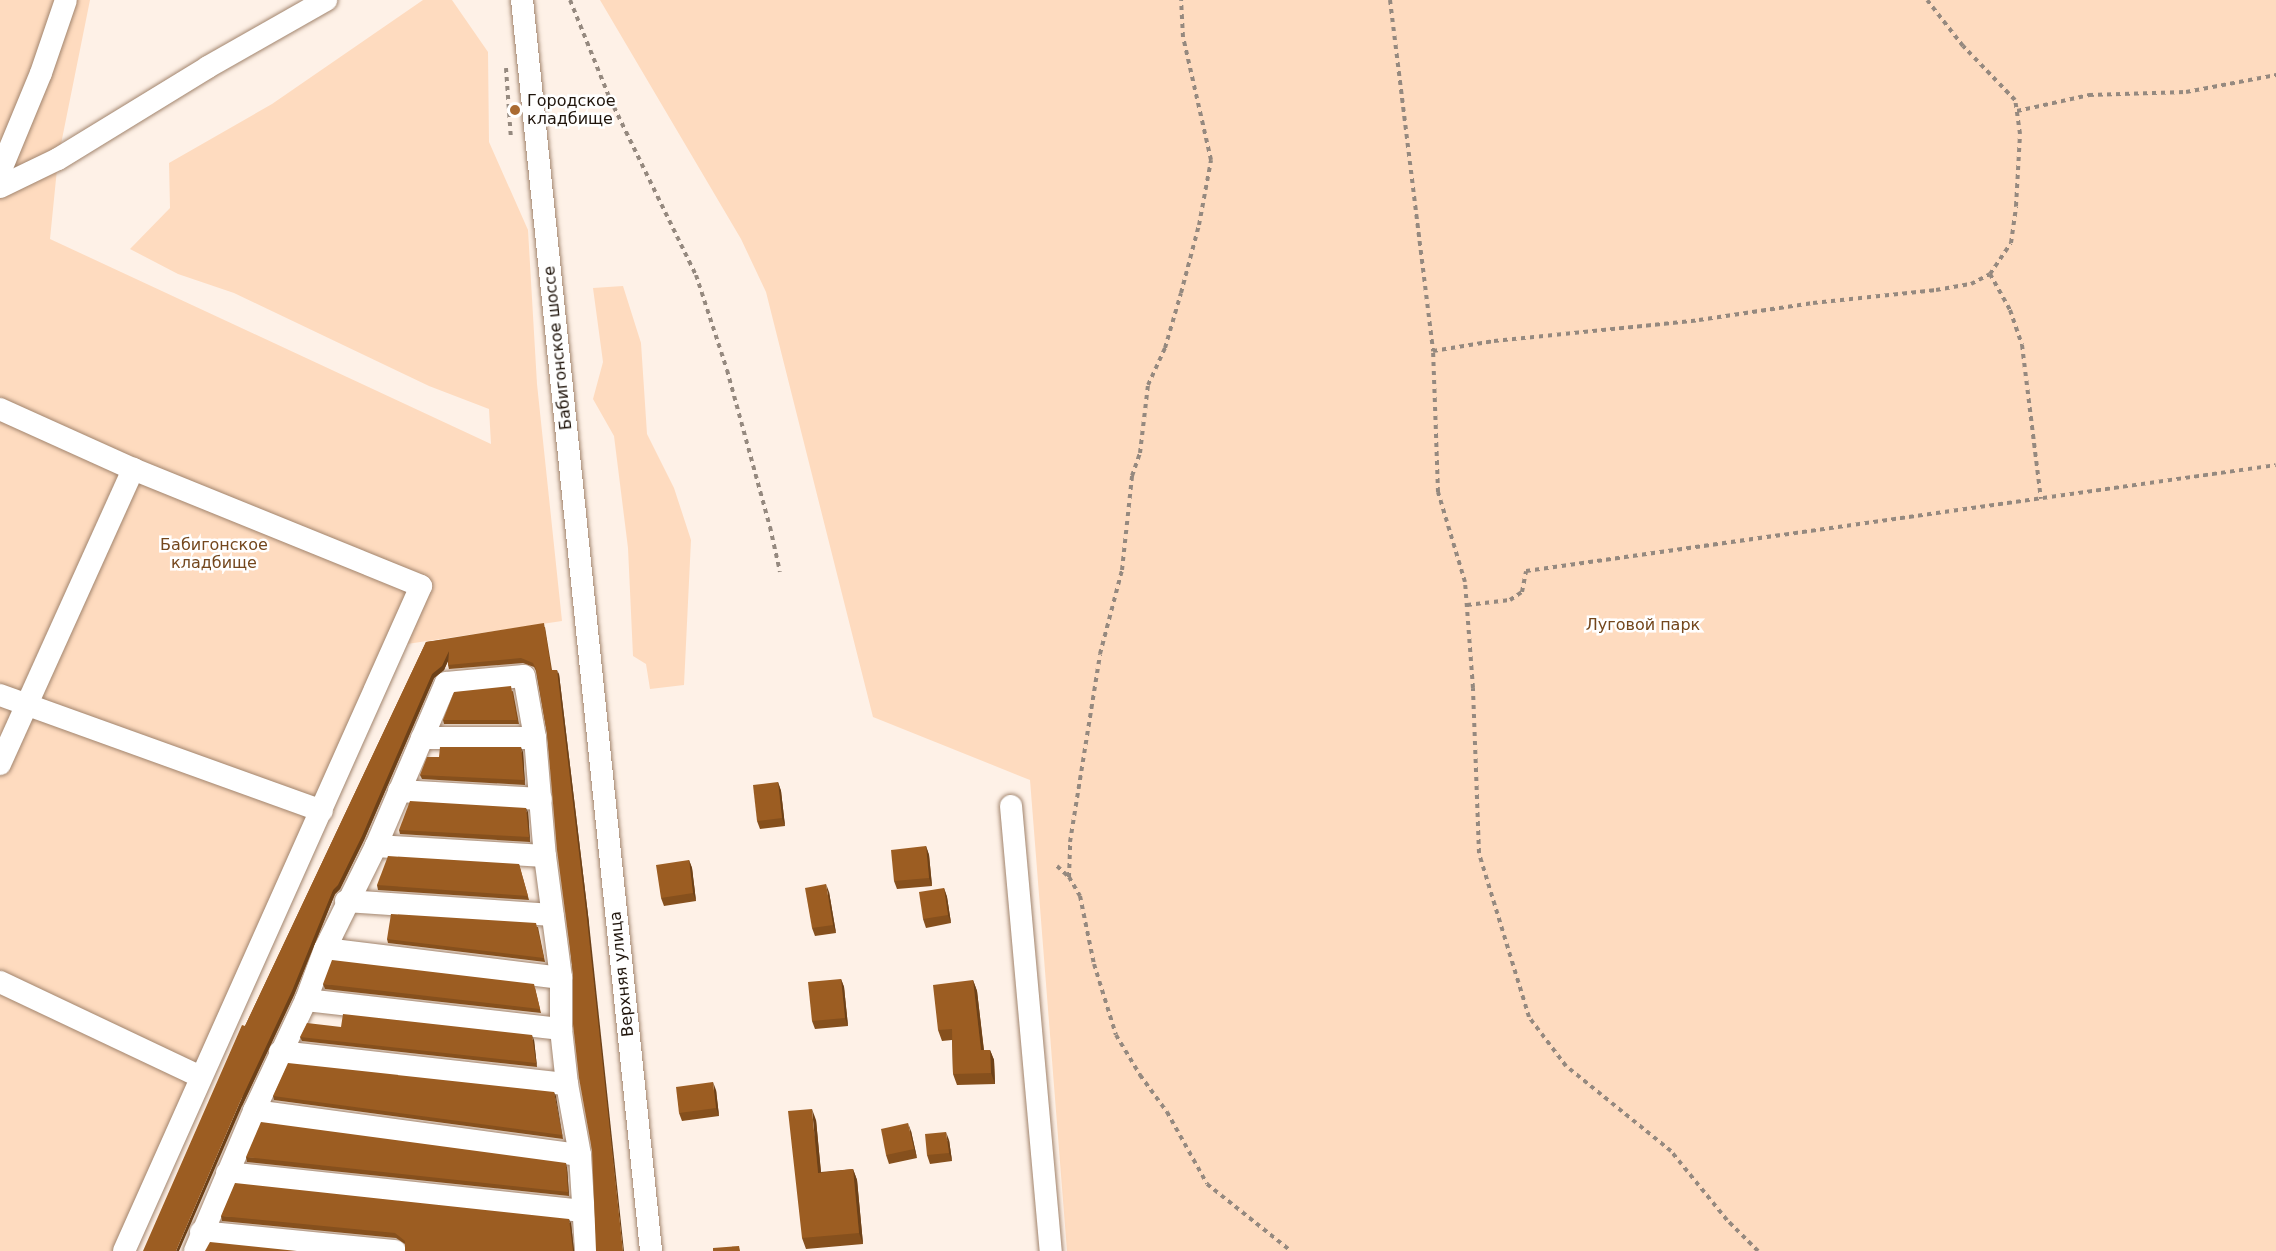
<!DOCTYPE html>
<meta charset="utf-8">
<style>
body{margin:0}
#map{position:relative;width:2276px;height:1251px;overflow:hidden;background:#fef1e7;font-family:"DejaVu Sans",sans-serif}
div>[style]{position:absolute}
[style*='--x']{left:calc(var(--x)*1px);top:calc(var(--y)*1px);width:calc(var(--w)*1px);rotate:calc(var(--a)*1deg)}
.green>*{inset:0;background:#fedbbf}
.path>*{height:4px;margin-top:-2px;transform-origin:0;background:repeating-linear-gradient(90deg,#95897f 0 4.5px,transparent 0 9px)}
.roads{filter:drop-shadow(0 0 2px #a1846d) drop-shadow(0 0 2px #a1846d)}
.minor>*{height:22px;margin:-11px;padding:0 11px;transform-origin:11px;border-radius:11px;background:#fff}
.wall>*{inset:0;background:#86501d}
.shaded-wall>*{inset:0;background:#6d4118}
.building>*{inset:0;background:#9c5d22}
.dots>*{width:16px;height:16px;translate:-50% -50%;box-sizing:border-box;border:3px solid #fff;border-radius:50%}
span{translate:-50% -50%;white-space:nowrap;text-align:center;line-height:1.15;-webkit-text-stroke:5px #fff;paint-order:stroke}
.poi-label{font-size:16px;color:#1f140b}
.left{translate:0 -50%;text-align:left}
.street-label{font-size:16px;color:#1f140b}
.park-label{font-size:16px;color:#74471d}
</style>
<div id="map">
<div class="green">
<div style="clip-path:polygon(0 0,90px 0,58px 159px,50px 239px,491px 444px,489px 409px,429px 386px,234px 293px,178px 274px,130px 249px,170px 208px,169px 163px,272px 104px,423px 0,452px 0,488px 52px,489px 142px,528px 230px,537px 384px,562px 621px,407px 644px,135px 1251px,0 1251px)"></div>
<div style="clip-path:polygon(600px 0,2276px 0,2276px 1251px,1067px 1251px,1030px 780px,873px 717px,766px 292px,741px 239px)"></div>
<div style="clip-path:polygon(623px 286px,641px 343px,647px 434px,674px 488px,691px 540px,684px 685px,650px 689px,646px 664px,633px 656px,628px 548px,614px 436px,593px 399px,603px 362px,593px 288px)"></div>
</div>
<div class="path">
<div style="--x:570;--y:0;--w:107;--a:68"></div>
<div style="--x:610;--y:99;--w:196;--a:64"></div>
<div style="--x:696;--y:275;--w:100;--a:71.9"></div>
<div style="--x:727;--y:370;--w:163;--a:74.7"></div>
<div style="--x:770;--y:527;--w:46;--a:77.5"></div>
<div style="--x:1390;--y:0;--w:354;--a:83"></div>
<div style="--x:506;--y:68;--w:71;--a:86"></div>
<div style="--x:2017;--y:111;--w:74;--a:-12.5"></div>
<div style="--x:2089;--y:95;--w:97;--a:-1.8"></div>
<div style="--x:2186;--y:92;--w:92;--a:-10.7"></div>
<div style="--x:1990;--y:274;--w:41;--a:60.9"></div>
<div style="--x:2010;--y:310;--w:37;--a:71"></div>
<div style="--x:2022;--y:345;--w:155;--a:83"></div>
<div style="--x:1467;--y:605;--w:43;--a:-6.6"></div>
<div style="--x:1510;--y:600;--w:14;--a:-34"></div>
<div style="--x:1522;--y:592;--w:21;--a:-79"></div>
<div style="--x:1526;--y:571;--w:757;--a:-8.04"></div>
<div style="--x:1057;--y:866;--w:16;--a:43"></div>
<div style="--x:1069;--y:877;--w:22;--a:60"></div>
<div style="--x:1080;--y:896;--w:69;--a:78.4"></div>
<div style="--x:1094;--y:964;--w:74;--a:72.8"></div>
<div style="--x:1116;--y:1035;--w:47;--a:59"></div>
<div style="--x:1140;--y:1075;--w:46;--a:53.9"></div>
<div style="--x:1167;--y:1112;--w:82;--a:60.9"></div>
<div style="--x:1207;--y:1184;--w:107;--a:38.6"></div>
<div style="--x:1069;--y:877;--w:35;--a:-88"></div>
<div style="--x:1070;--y:842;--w:190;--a:-80.9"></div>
<div style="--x:1100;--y:654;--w:87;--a:-75.3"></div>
<div style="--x:1122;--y:570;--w:95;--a:-83.9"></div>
<div style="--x:1132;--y:476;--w:24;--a:-71"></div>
<div style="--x:1140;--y:453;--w:68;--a:-83.3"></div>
<div style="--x:1148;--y:385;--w:41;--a:-65.3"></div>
<div style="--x:1165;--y:348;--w:57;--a:-73.8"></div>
<div style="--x:1181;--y:293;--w:70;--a:-75.2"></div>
<div style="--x:1199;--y:225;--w:66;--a:-79.5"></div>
<div style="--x:1211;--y:160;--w:126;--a:-102.8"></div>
<div style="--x:1183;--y:37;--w:37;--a:-93"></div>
<div style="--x:1758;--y:1251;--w:44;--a:-135"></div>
<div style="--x:1727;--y:1220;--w:89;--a:-129.1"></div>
<div style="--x:1671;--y:1151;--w:135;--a:-141"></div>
<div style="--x:1566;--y:1066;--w:61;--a:-127.1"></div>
<div style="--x:1529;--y:1017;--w:171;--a:-107"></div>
<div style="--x:1479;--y:853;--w:165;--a:-92.1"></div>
<div style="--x:1473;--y:688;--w:106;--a:-94.3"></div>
<div style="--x:1465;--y:582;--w:94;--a:-106.7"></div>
<div style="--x:1438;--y:492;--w:141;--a:-92"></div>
<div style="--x:1433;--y:351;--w:62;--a:-9.3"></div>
<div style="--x:1494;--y:341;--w:206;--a:-5.8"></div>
<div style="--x:1699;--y:320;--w:115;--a:-8.5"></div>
<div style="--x:1813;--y:303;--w:124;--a:-6"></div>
<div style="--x:1936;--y:290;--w:36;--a:-10"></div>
<div style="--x:1971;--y:284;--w:21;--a:-28"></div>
<div style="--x:1990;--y:274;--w:37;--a:-56"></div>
<div style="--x:2011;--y:243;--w:37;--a:-82"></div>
<div style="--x:2016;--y:206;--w:72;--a:-86.8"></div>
<div style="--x:2020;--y:134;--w:34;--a:-98"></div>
<div style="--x:2015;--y:100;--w:75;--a:-133.9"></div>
<div style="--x:1963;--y:46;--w:58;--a:-128"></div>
</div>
<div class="roads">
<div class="minor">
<div style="--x:522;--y:0;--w:1258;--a:84.11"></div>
<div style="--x:0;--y:172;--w:107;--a:-67.5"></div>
<div style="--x:41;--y:73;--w:77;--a:-71.1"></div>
<div style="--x:0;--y:187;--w:64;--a:-25.8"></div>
<div style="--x:58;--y:159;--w:176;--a:-31.5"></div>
<div style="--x:208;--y:67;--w:136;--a:-29.6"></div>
<div style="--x:0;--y:409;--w:146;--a:24.3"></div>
<div style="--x:133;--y:469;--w:311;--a:22.1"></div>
<div style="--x:421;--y:586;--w:728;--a:114.07"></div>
<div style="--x:0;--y:695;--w:342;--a:19.8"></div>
<div style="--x:422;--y:738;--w:113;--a:0"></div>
<div style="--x:0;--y:764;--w:324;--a:-65.7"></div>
<div style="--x:399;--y:791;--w:142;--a:3.2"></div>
<div style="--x:1011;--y:806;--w:447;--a:84.9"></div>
<div style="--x:376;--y:846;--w:169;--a:3.4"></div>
<div style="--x:346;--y:901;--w:207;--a:3.9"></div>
<div style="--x:325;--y:949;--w:238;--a:7"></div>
<div style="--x:0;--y:982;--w:222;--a:25.3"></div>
<div style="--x:306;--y:1000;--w:257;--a:6.5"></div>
<div style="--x:280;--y:1052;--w:289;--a:6.4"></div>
<div style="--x:254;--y:1111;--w:329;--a:7.7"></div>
<div style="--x:227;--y:1173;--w:358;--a:6.1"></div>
<div style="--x:201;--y:1232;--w:195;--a:5.6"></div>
<div style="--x:195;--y:1251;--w:152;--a:-67.1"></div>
<div style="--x:254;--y:1111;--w:123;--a:-64.9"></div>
<div style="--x:306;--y:1000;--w:54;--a:-69.6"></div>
<div style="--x:325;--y:949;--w:115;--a:-63.7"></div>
<div style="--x:376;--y:846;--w:177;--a:-66.8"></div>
<div style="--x:446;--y:683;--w:78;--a:-5.1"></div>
<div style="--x:524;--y:676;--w:63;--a:79.9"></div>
<div style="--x:535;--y:738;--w:118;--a:85.2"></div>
<div style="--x:545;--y:856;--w:123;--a:82.5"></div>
<div style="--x:561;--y:978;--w:51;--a:90"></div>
<div style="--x:561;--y:1029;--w:55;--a:83.8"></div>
<div style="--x:567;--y:1084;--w:72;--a:79.6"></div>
<div style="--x:580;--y:1155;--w:96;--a:86.4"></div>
</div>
</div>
<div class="wall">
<div style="clip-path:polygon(545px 627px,552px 670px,559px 674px,589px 923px,592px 1150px,547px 733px,536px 671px,534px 667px,523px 663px,449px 669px,448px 665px,448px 660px,444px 670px,434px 678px,364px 840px,340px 889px,335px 894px,294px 995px,242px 1106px,245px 1026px,426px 642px)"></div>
<div style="clip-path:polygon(513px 691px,519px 724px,444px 724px,443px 720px)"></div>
<div style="clip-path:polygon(523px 752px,525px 785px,422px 779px,420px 775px)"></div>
<div style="clip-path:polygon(778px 782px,781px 791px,785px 826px,760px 829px,757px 821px)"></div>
<div style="clip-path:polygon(528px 812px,530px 842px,400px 834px,399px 830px)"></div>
<div style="clip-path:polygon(926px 846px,929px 855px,932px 886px,897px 889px,894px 881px)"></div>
<div style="clip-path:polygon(689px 860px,692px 868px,696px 901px,664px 906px,661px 898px)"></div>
<div style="clip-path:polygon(519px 864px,529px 900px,378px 890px,377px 885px)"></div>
<div style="clip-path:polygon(944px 888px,947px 897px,951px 923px,926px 928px,923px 919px)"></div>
<div style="clip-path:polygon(829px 892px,836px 933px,815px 936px,812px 928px)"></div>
<div style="clip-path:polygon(538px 927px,545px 962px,388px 943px,387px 939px)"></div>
<div style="clip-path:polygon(841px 979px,844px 987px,848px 1026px,815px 1029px,812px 1021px)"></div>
<div style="clip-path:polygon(973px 980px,977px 991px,984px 1050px,990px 1050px,994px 1060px,995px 1084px,957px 1085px,953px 1074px,952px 1040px,942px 1041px,938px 1030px)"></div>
<div style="clip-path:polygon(323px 984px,535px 988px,541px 1013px,325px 989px)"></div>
<div style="clip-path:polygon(341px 1027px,534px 1040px,537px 1067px,302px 1041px,300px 1037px)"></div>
<div style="clip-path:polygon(716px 1090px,719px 1116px,682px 1121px,679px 1113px)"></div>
<div style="clip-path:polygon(554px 1092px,563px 1139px,274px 1100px,273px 1096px)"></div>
<div style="clip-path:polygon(816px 1120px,821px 1172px,853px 1169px,857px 1180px,863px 1244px,806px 1249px,802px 1238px)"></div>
<div style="clip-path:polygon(911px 1131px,917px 1158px,889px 1164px,886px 1155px)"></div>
<div style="clip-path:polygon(949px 1140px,952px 1161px,930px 1164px,927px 1155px)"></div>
<div style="clip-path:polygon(246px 1157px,567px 1167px,569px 1196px,247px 1162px)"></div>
<div style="clip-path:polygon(221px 1216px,571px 1223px,574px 1251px,405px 1251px,405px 1244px,396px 1238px,222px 1221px)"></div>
</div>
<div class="shaded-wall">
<div style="clip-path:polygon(449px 651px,451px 655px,444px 670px,434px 678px,364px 840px,340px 889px,335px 894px,294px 995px,242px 1106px,179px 1251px,176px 1251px,240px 1102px,333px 890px,432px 674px)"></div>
<div style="clip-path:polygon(557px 670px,559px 674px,589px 923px,624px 1251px,623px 1251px)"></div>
<div style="clip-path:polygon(521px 747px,523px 752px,525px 785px,524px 780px)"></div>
<div style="clip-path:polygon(778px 782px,781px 791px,785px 826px,782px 818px)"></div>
<div style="clip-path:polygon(526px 808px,528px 812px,530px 842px,529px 837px)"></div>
<div style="clip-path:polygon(926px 846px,929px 855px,932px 886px,929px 878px)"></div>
<div style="clip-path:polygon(689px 860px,692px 868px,696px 901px,693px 893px)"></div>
<div style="clip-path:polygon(826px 884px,829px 892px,836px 933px,833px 925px)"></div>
<div style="clip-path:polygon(944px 888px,947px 897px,951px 923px,948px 915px)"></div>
<div style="clip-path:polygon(841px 979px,844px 987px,848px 1026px,845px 1018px)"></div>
<div style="clip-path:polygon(973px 980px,977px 991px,985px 1061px,981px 1050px)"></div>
<div style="clip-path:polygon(532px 1035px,534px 1040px,537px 1067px,536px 1063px)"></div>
<div style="clip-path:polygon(990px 1050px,994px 1060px,995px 1084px,991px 1073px)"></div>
<div style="clip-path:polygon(713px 1082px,716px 1090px,719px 1116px,716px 1108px)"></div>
<div style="clip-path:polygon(554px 1092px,556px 1096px,563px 1139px,562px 1135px)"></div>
<div style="clip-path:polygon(812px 1109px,816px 1120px,822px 1184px,818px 1173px)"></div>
<div style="clip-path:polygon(908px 1123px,911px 1131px,917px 1158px,914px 1149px)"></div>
<div style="clip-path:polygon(946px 1132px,949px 1140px,952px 1161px,949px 1153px)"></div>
<div style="clip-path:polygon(566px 1163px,567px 1167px,569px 1196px,568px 1192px)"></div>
<div style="clip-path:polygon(853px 1169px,857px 1180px,863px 1244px,859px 1233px)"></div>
<div style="clip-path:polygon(569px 1219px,571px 1223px,574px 1251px,573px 1251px)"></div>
</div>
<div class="building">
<div style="clip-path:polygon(544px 623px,551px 670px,557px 670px,587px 919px,623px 1251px,596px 1251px,592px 1150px,579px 1078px,573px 1024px,573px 972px,557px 850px,547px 733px,536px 669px,533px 663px,521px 658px,448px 665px,449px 651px,442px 666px,432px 674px,362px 836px,338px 885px,333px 890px,292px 991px,240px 1102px,176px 1251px,143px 1251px,242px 1025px,245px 1026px,426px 642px)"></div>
<div style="clip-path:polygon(511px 686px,517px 720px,443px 720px,454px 692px)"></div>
<div style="clip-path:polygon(440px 747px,521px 747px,524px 780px,420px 775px,427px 757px,439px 757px)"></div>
<div style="clip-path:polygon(778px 782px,782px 818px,757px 821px,753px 785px)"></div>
<div style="clip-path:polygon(410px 801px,526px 808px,529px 837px,399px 830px)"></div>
<div style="clip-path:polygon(926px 846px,929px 878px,894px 881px,891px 850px)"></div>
<div style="clip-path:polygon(388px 856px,519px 864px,528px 896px,377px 885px)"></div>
<div style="clip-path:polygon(689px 860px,693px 893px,661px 898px,656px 865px)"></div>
<div style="clip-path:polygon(826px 884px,833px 925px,812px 928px,805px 888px)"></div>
<div style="clip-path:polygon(944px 888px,948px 915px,923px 919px,919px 892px)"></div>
<div style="clip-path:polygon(391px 914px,536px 923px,544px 958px,387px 939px)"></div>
<div style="clip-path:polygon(332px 960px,534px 984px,540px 1009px,323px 984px)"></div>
<div style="clip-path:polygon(841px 979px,845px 1018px,812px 1021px,808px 982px)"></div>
<div style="clip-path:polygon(973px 980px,981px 1050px,990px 1050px,991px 1073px,953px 1074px,952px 1029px,938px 1030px,933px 985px)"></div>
<div style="clip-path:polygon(343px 1014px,532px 1035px,536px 1063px,300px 1037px,307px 1023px,341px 1027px)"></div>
<div style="clip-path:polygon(288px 1063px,554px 1092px,562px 1135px,273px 1096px)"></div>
<div style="clip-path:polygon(713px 1082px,716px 1108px,679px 1113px,676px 1087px)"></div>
<div style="clip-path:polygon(812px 1109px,818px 1173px,853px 1169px,859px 1233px,802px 1238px,788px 1111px)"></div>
<div style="clip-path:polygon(261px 1122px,566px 1163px,568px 1192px,246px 1157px)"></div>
<div style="clip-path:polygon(908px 1123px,914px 1149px,886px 1155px,881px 1129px)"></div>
<div style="clip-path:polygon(946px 1132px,949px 1153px,927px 1155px,925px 1134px)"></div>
<div style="clip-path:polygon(235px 1183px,569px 1219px,573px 1251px,405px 1251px,405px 1241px,395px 1233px,221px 1216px)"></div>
<div style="clip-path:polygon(210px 1242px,297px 1251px,205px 1251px)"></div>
<div style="clip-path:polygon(739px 1246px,740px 1251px,713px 1251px,713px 1248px)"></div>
</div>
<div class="dots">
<div style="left:515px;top:110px;background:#aa6b32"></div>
</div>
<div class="poi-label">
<span class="left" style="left:527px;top:110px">Городское<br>кладбище</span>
</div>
<div class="street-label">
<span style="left:558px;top:348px;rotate:-96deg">Бабигонское шоссе</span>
<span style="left:622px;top:974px;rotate:-96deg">Верхняя улица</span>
</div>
<div class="park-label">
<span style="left:214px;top:554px">Бабигонское<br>кладбище</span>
<span style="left:1643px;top:625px">Луговой парк</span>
</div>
</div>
